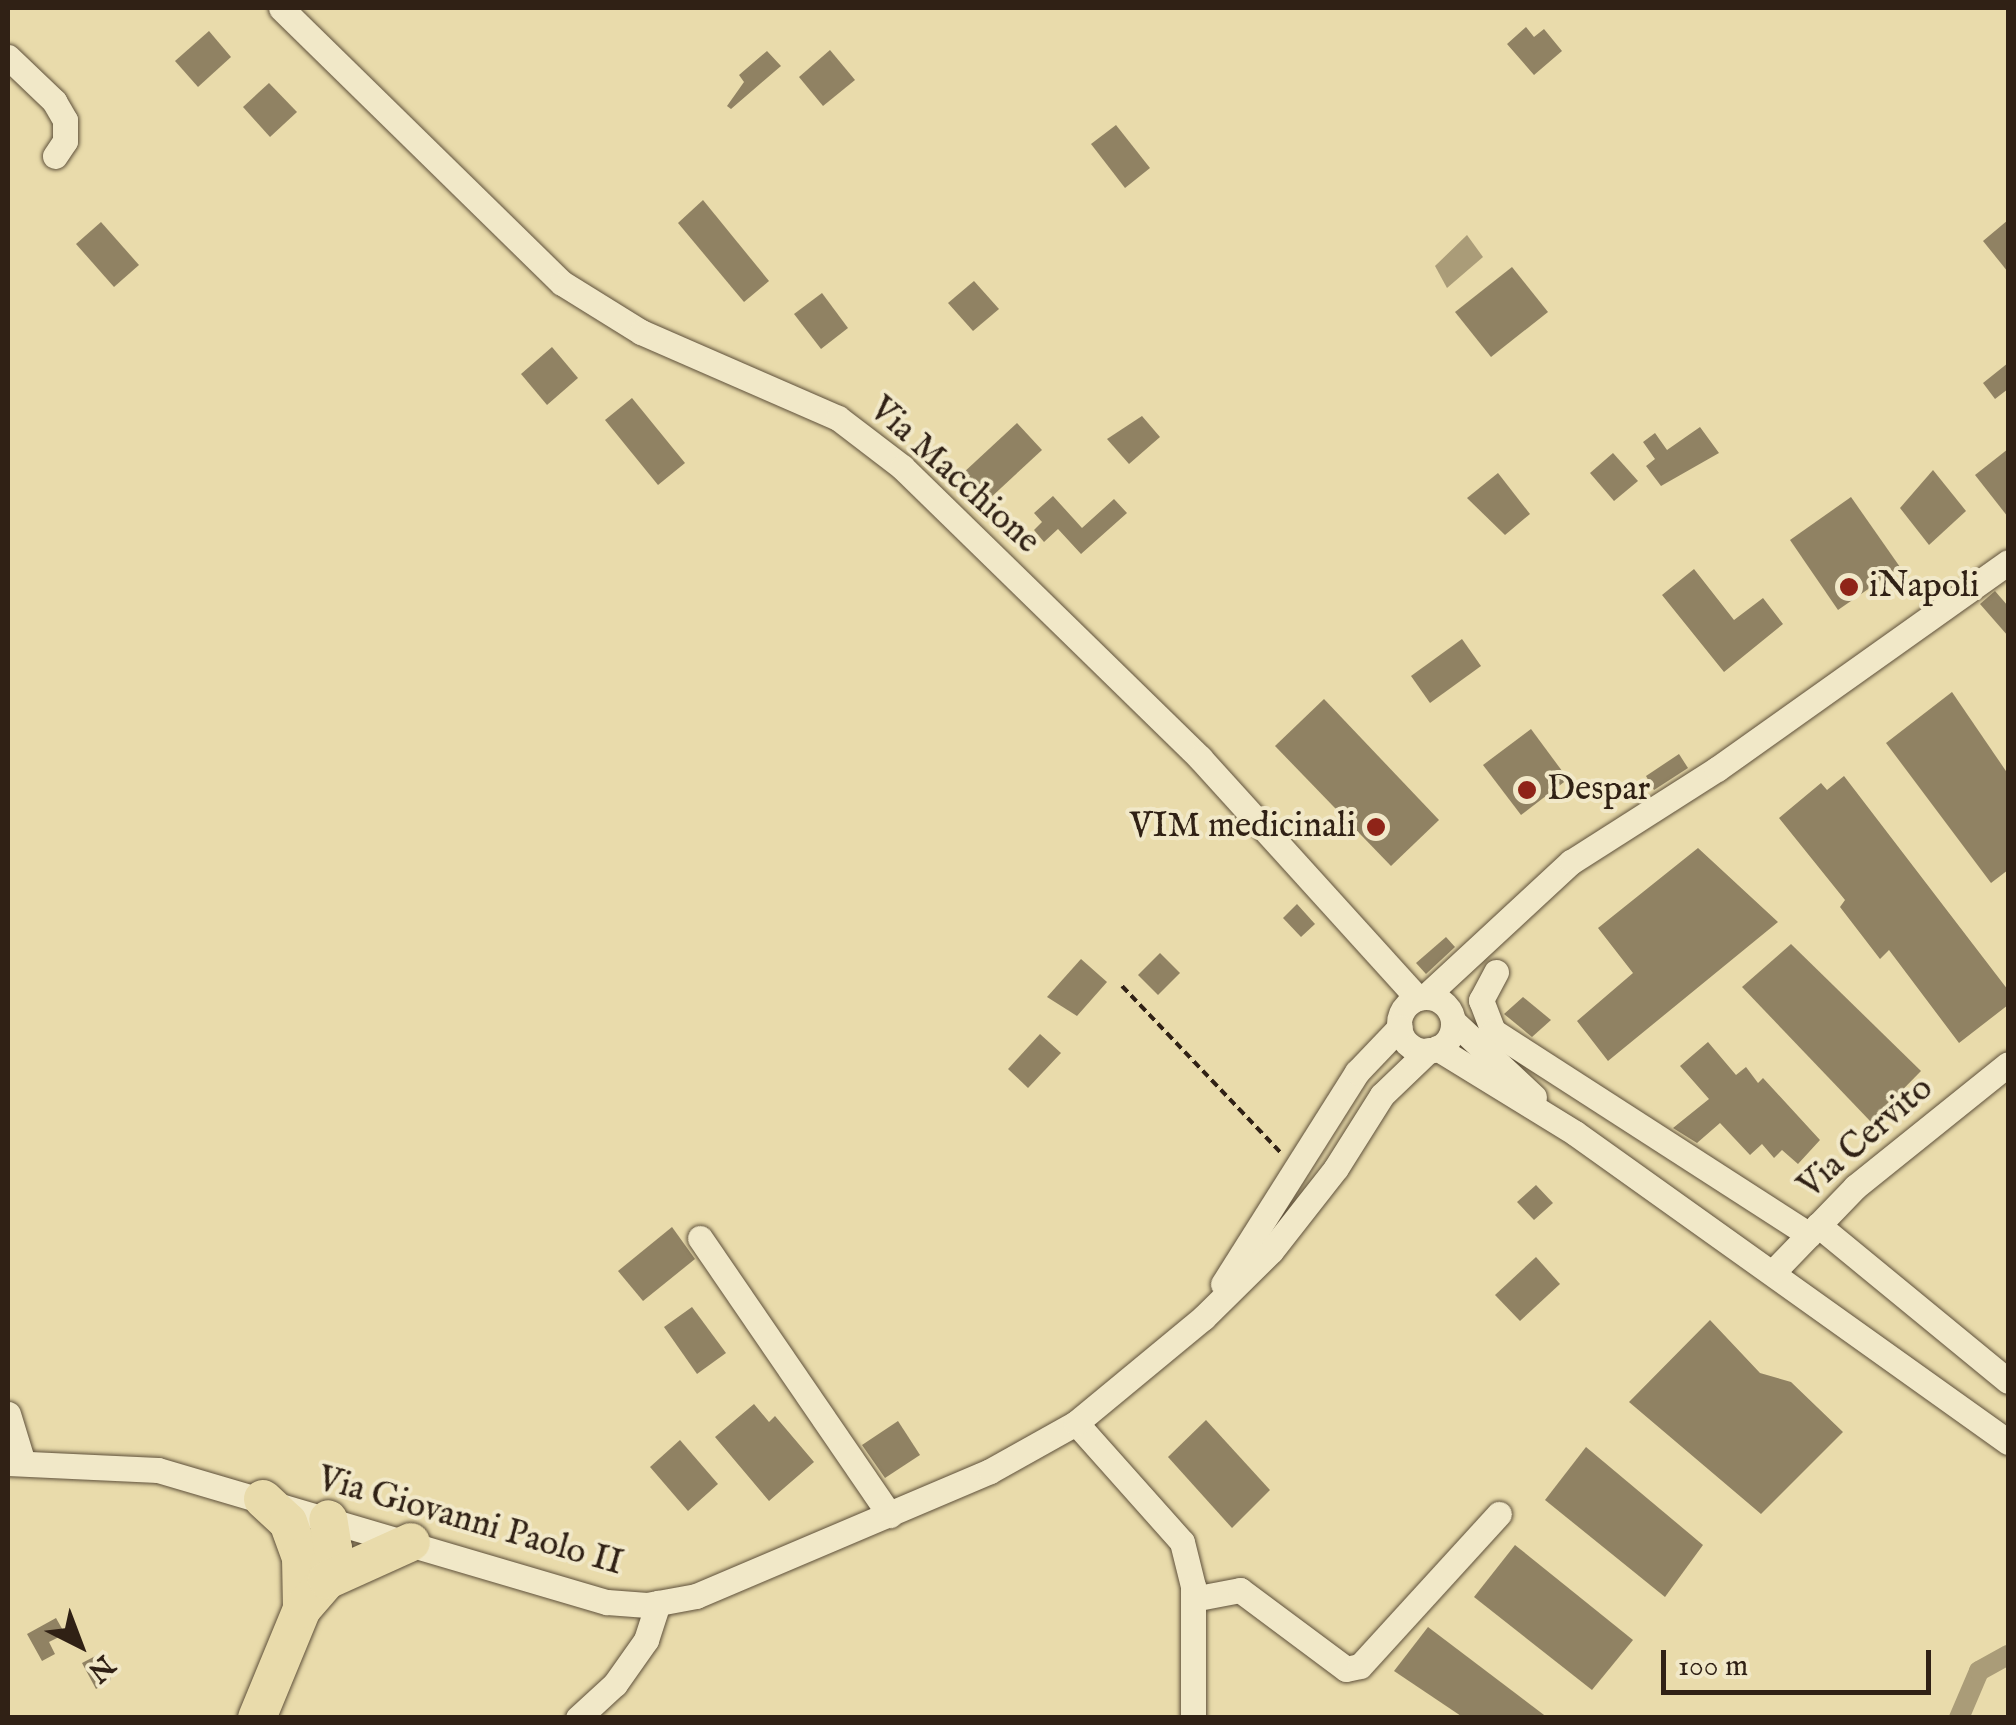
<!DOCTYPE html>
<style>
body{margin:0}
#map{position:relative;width:2016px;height:1725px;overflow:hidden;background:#e9dbab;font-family:"IM FELL English",serif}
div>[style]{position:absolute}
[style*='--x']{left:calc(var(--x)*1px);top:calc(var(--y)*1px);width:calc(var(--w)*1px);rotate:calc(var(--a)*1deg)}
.water>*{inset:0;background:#aa9c78}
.canal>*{height:20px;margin:-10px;padding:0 10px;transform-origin:10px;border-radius:10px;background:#aa9c78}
.building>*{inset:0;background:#908263}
.path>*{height:4px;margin-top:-2px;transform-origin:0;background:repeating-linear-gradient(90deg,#302115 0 8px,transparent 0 13px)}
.roads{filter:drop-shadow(0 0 2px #5e503a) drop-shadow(0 0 2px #5e503a)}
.minor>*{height:25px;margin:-12.5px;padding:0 12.5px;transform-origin:12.5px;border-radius:12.5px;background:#f1e8c8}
.minor>.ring{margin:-12.5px;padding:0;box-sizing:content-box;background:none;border:25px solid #f1e8c8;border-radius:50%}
.highway>*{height:38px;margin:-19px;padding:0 19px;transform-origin:19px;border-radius:19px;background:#e9dbab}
.dots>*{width:28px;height:28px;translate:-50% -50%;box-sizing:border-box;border:5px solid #f1e8c8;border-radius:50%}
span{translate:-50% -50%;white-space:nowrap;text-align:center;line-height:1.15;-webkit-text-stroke:8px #f1e8c8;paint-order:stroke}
.street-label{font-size:35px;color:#302115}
.poi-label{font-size:35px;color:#302115}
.left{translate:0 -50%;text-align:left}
.right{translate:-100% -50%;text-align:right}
.frame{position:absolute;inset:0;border:10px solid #302115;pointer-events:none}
.north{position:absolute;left:30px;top:1595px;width:100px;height:100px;-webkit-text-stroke:8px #f1e8c8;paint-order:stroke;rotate:138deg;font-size:28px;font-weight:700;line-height:40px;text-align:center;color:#302115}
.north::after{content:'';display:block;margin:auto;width:35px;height:45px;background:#302115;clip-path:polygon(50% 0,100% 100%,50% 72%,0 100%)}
.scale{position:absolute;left:1661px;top:1650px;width:270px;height:45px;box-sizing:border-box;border:5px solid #302115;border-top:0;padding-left:12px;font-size:30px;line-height:35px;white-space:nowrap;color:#302115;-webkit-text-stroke:8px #f1e8c8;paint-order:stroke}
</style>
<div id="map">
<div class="water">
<div style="clip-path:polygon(1467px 235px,1483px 257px,1447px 288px,1435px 266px)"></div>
</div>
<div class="canal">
<div style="--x:1959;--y:1718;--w:51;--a:-66.9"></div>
<div style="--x:1979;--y:1671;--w:33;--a:-29"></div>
</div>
<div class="building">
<div style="clip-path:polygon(1526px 27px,1534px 37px,1544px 29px,1562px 51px,1534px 75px,1507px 44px)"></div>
<div style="clip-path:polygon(209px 31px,231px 57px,198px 87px,175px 61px)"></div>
<div style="clip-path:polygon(830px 50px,855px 80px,823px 106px,799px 77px)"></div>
<div style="clip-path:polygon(767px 51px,781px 66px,731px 109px,727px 106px,744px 82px,739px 75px)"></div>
<div style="clip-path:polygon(269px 83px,297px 112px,270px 137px,243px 107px)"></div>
<div style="clip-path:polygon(1116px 125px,1150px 168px,1125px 188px,1091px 144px)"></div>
<div style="clip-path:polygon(703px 200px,769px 281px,744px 302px,678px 223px)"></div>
<div style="clip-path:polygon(2008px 220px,2008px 272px,1983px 241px)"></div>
<div style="clip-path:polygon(101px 222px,139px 265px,114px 287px,76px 244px)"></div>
<div style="clip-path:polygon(1512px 267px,1548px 312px,1491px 357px,1455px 312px)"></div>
<div style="clip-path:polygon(974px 281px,999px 309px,973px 331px,948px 303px)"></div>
<div style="clip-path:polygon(822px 293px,848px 328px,821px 349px,794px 314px)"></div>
<div style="clip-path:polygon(552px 347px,578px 378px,547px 405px,521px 374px)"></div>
<div style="clip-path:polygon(2008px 363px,2008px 389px,1995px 399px,1983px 383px)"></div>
<div style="clip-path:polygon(632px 398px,685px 463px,658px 485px,605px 420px)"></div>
<div style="clip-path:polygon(1142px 416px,1160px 437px,1129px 464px,1107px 439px)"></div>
<div style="clip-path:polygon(1017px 423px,1042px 450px,987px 501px,962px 474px)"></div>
<div style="clip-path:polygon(1700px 427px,1719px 453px,1661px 486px,1646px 466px,1655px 459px,1643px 442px,1655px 433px,1667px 450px)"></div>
<div style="clip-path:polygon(2008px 449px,2008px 517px,1975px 475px)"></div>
<div style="clip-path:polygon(1613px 453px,1638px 481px,1614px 501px,1590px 473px)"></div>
<div style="clip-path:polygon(1933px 470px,1966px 511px,1929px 545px,1900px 508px)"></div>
<div style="clip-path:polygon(1498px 473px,1530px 514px,1505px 535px,1467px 498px)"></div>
<div style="clip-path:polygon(1053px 496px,1082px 528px,1114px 499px,1127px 513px,1081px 554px,1058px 529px,1044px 542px,1034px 530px,1042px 522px,1034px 513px)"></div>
<div style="clip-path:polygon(1851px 497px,1900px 567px,1838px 610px,1790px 540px)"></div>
<div style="clip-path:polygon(1694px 569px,1734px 620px,1763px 598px,1783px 624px,1724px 672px,1662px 595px)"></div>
<div style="clip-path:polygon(1995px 591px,2008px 606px,2008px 636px,1980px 604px)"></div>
<div style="clip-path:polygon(1462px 639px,1481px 666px,1430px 703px,1411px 676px)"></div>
<div style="clip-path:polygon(1952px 692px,2008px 774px,2008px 870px,1991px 883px,1886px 743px)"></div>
<div style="clip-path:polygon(1324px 699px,1439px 820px,1391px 866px,1275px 746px)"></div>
<div style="clip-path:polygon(1531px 729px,1568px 779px,1521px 815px,1483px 765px)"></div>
<div style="clip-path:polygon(1679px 754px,1688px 768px,1654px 790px,1646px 776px)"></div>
<div style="clip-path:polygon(1844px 776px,2008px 990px,2008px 1005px,1959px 1043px,1889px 950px,1880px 959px,1840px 907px,1845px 900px,1779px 818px,1821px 783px,1827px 790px)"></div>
<div style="clip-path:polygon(1698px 848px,1778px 922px,1608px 1061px,1577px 1021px,1633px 973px,1598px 928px)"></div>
<div style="clip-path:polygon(1297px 904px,1315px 924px,1301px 937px,1283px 918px)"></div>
<div style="clip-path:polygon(1446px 937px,1455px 947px,1426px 974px,1416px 963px)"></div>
<div style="clip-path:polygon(1791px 944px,1921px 1071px,1871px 1122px,1742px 987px)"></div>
<div style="clip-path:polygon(1160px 953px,1180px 973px,1158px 995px,1138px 975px)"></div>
<div style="clip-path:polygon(1081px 959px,1107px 982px,1077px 1016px,1047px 997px)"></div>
<div style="clip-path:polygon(1523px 997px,1551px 1020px,1532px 1037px,1504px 1014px)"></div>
<div style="clip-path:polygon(1040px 1034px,1061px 1053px,1028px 1088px,1008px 1069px)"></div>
<div style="clip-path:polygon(1708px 1042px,1736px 1075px,1746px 1067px,1758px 1083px,1763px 1078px,1820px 1140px,1798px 1164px,1782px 1150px,1774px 1158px,1762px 1144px,1750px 1155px,1720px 1123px,1697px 1143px,1673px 1128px,1709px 1099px,1680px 1066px)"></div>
<div style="clip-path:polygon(1536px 1185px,1553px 1203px,1534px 1220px,1517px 1202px)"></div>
<div style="clip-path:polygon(672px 1227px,695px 1259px,643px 1301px,618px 1271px)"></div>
<div style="clip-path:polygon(1536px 1257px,1560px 1284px,1520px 1321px,1495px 1295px)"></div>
<div style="clip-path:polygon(692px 1307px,726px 1353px,697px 1374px,664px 1327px)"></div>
<div style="clip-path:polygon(1710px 1320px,1760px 1373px,1791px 1382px,1843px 1432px,1761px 1514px,1629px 1402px)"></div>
<div style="clip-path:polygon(754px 1404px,769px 1422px,775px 1416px,814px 1462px,769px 1501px,715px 1437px)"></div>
<div style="clip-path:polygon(1206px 1420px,1270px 1490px,1232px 1528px,1168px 1457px)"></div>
<div style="clip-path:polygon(898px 1421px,920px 1455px,885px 1478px,862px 1445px)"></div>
<div style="clip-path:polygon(680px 1440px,718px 1484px,688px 1511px,650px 1467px)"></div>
<div style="clip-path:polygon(1586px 1447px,1703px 1545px,1665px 1597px,1545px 1500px)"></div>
<div style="clip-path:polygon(1515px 1545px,1633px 1640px,1592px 1690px,1474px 1597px)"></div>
<div style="clip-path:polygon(56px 1618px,65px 1634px,49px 1642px,55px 1654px,42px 1661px,27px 1634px)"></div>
<div style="clip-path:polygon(1428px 1627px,1548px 1718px,1464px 1718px,1394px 1671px)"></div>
<div style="clip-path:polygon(105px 1651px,111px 1680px,96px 1689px,82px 1663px)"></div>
</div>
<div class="path">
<div style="--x:1122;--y:986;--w:229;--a:46.4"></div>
</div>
<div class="roads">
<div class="minor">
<div style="--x:281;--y:8;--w:393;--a:44.4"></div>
<div style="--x:562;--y:283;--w:93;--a:31.8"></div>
<div style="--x:641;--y:332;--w:215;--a:23.6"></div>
<div style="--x:838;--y:418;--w:81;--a:37.4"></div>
<div style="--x:902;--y:467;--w:417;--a:44.3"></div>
<div style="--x:1200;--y:758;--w:324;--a:47.8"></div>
<div style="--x:8;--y:57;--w:64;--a:43.7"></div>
<div style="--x:54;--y:101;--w:22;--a:60"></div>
<div style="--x:65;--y:120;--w:21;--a:90"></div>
<div style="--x:65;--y:141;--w:18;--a:124"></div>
<div style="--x:1496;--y:972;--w:32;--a:118"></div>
<div style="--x:1481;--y:1000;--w:33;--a:69"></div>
<div style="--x:1493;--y:1031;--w:376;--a:32.8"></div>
<div style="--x:1425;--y:997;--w:199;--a:-42.8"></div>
<div style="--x:1571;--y:862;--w:173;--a:-32.5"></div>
<div style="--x:1717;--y:769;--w:357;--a:-35.4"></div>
<div class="ring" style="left:1399px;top:997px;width:29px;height:29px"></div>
<div style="--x:1453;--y:1021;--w:111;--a:43.2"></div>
<div style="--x:1437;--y:1048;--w:162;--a:31.6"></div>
<div style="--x:1575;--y:1133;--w:532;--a:35.51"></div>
<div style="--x:1818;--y:1225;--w:246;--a:39.4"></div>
<div style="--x:700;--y:1238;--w:336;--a:55.6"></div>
<div style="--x:1774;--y:1271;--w:117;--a:-46"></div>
<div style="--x:1855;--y:1187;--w:196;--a:-38.8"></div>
<div style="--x:1223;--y:1284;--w:251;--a:-57.7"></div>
<div style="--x:1357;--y:1072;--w:62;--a:-46.3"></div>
<div style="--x:8;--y:1414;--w:51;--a:73"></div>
<div style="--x:1076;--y:1423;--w:159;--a:48.3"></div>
<div style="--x:1182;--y:1542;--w:45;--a:76"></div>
<div style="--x:1193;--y:1586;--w:132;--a:90"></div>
<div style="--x:8;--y:1463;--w:150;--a:2.7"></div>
<div style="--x:158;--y:1470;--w:468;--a:16.4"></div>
<div style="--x:607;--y:1602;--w:40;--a:4.3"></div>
<div style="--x:647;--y:1605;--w:50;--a:-10.4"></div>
<div style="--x:696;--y:1596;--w:319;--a:-23"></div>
<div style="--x:990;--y:1471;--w:98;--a:-29.2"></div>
<div style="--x:1076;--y:1423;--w:165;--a:-39.6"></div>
<div style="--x:1203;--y:1318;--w:95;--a:-44.6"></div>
<div style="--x:1271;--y:1251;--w:105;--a:-51.9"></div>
<div style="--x:1336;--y:1168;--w:86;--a:-57.8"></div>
<div style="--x:1382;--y:1095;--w:65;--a:-43.8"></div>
<div style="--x:1193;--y:1599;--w:48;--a:-10.8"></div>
<div style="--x:1240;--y:1590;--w:132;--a:36.7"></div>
<div style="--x:1346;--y:1669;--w:14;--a:-12"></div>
<div style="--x:1360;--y:1666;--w:206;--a:-47.6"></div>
<div style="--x:578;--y:1718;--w:50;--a:-42.6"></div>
<div style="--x:615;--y:1684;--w:54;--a:-54.8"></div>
<div style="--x:646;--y:1640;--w:39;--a:-72"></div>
</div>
<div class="highway">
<div style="--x:263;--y:1499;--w:34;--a:43"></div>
<div style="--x:288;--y:1522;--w:37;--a:70"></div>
<div style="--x:301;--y:1557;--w:52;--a:88.9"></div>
<div style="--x:327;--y:1580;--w:32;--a:-79"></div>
<div style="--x:333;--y:1549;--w:30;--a:-99"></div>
<div style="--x:257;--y:1718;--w:118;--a:-67.6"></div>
<div style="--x:302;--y:1609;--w:38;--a:-49"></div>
<div style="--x:327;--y:1580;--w:92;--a:-24.3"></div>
</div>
</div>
<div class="dots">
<div style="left:1849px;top:587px;background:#8f2418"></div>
<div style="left:1527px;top:790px;background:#8f2418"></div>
<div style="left:1376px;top:827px;background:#8f2418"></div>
</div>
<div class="street-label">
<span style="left:954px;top:476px;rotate:42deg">Via Macchione</span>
<span style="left:1866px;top:1138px;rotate:-41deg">Via Cervito</span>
<span style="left:470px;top:1522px;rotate:16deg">Via Giovanni Paolo II</span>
</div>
<div class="poi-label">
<span class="left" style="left:1869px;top:587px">iNapoli</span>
<span class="left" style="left:1547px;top:790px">Despar</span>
<span class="right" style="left:1356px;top:827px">VIM medicinali</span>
</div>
<div class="frame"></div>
<div class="north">N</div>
<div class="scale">100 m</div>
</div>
